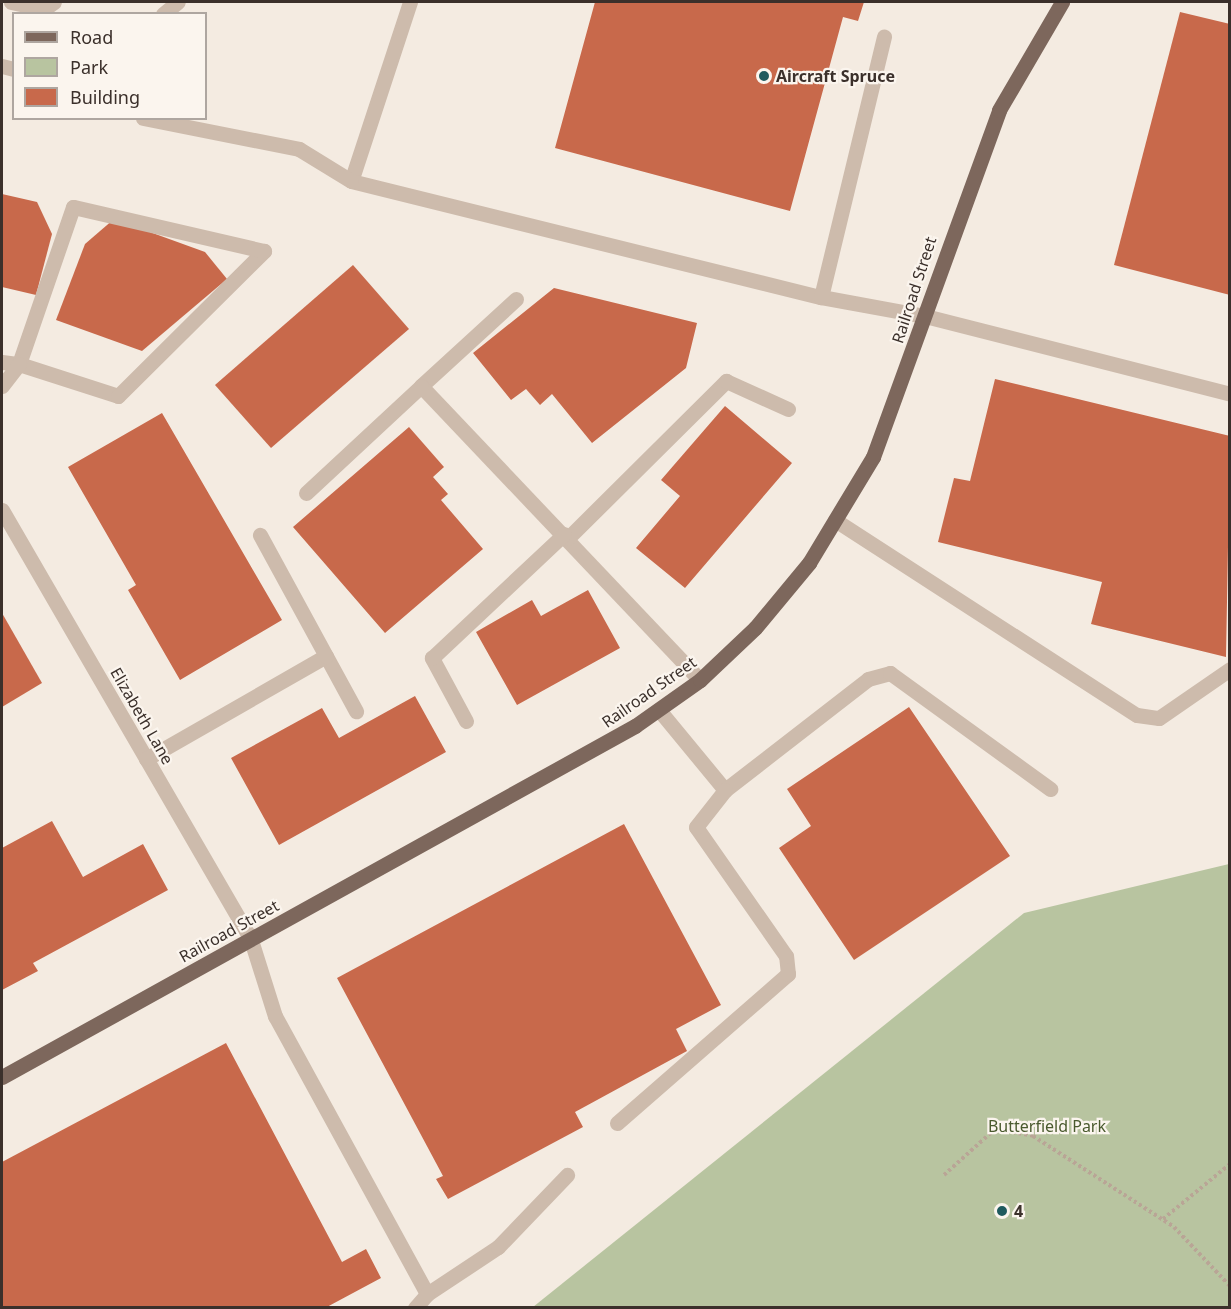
<!DOCTYPE html>
<style>
body{margin:0}
#map{position:relative;width:1231px;height:1309px;overflow:hidden;background:#f4ebe1;font-family:"Noto Sans",sans-serif}
div>[style]{position:absolute}
[style*='--x']{left:calc(var(--x)*1px);top:calc(var(--y)*1px);width:calc(var(--w)*1px);rotate:calc(var(--a)*1deg)}
.green>*{inset:0;background:#b8c4a0}
.building>*{inset:0;background:#c8694b}
.path>*{height:4px;margin-top:-2px;transform-origin:0;background:repeating-linear-gradient(90deg,#b9a596 0 3px,transparent 0 6px)}
.minor>*{height:15px;margin:-7.5px;padding:0 7.5px;transform-origin:7.5px;border-radius:7.5px;background:#cdbbac}
.major>*{height:15px;margin:-7.5px;padding:0 7.5px;transform-origin:7.5px;border-radius:7.5px;background:#7d675c}
.dots>*{width:16px;height:16px;translate:-50% -50%;box-sizing:border-box;border:3px solid #fbf5ee;border-radius:50%}
span{translate:-50% -50%;white-space:nowrap;text-align:center;line-height:1.15;-webkit-text-stroke:4.5px #fbf5ee;paint-order:stroke}
.poi-label{font-size:16px;color:#3b302b;font-weight:700}
.left{translate:0 -50%;text-align:left}
.street-label{font-size:16px;color:#3b302b}
.park-label{font-size:16px;color:#4a5a2e}
.frame{position:absolute;inset:0;border:3px solid #3b302b;pointer-events:none}
.legend{position:absolute;left:12px;top:12px;width:195px;height:108px;box-sizing:border-box;background:#fbf5ee;border:2px solid #aea6a0;margin:0;padding:8px 10px;list-style:none;font-size:18px;color:#3b302b}
.legend li{display:flex;align-items:center;gap:12px;height:30px}
.legend b{width:30px;border:2px solid #aea6a0}
</style>
<div id="map">
<div class="green">
<div style="clip-path:polygon(1229px 864px,1229px 1307px,533px 1307px,1024px 913px)"></div>
</div>
<div class="building">
<div style="clip-path:polygon(595px 2px,864px 2px,858px 21px,843px 17px,790px 211px,555px 148px)"></div>
<div style="clip-path:polygon(1180px 12px,1230px 24px,1230px 295px,1114px 265px)"></div>
<div style="clip-path:polygon(2px 194px,37px 202px,52px 234px,36px 295px,2px 287px)"></div>
<div style="clip-path:polygon(114px 219px,205px 252px,227px 279px,142px 351px,56px 320px,85px 244px)"></div>
<div style="clip-path:polygon(353px 265px,409px 329px,271px 448px,215px 385px)"></div>
<div style="clip-path:polygon(554px 288px,697px 323px,686px 368px,592px 443px,552px 394px,540px 405px,526px 389px,511px 400px,473px 353px)"></div>
<div style="clip-path:polygon(995px 379px,1230px 436px,1226px 657px,1091px 624px,1102px 582px,938px 542px,954px 478px,970px 481px)"></div>
<div style="clip-path:polygon(725px 406px,792px 463px,685px 588px,636px 548px,680px 496px,661px 480px)"></div>
<div style="clip-path:polygon(162px 413px,282px 620px,180px 680px,128px 590px,136px 585px,68px 467px)"></div>
<div style="clip-path:polygon(409px 427px,444px 467px,433px 477px,448px 494px,441px 500px,483px 549px,385px 633px,293px 527px)"></div>
<div style="clip-path:polygon(588px 590px,620px 648px,517px 705px,476px 632px,532px 600px,541px 616px)"></div>
<div style="clip-path:polygon(2px 613px,42px 683px,2px 707px)"></div>
<div style="clip-path:polygon(415px 696px,446px 752px,279px 845px,231px 758px,322px 708px,339px 738px)"></div>
<div style="clip-path:polygon(909px 707px,1010px 856px,854px 960px,779px 848px,811px 826px,787px 789px)"></div>
<div style="clip-path:polygon(52px 821px,83px 877px,143px 844px,168px 890px,33px 963px,38px 971px,2px 990px,2px 848px)"></div>
<div style="clip-path:polygon(624px 824px,721px 1005px,676px 1029px,687px 1051px,575px 1112px,583px 1127px,448px 1199px,436px 1179px,443px 1176px,337px 978px)"></div>
<div style="clip-path:polygon(226px 1043px,342px 1262px,366px 1249px,381px 1278px,325px 1308px,2px 1308px,2px 1162px)"></div>
</div>
<div class="path">
<div style="--x:944;--y:1175;--w:69;--a:-42"></div>
<div style="--x:995;--y:1129;--w:39;--a:10"></div>
<div style="--x:1033;--y:1136;--w:168;--a:32.8"></div>
<div style="--x:1174;--y:1227;--w:81;--a:46.5"></div>
<div style="--x:1163;--y:1219;--w:87;--a:-39.4"></div>
</div>
<div class="minor">
<div style="--x:11;--y:2;--w:34;--a:12"></div>
<div style="--x:44;--y:9;--w:12;--a:-35"></div>
<div style="--x:410;--y:2;--w:188;--a:108.2"></div>
<div style="--x:351;--y:181;--w:484;--a:13.9"></div>
<div style="--x:821;--y:297;--w:106;--a:10.4"></div>
<div style="--x:925;--y:316;--w:315;--a:14.3"></div>
<div style="--x:163;--y:14;--w:19;--a:-39"></div>
<div style="--x:2;--y:66;--w:12;--a:14"></div>
<div style="--x:143;--y:118;--w:159;--a:11.2"></div>
<div style="--x:299;--y:149;--w:61;--a:31.6"></div>
<div style="--x:821;--y:297;--w:268;--a:-76.4"></div>
<div style="--x:516;--y:299;--w:129;--a:137.5"></div>
<div style="--x:421;--y:386;--w:405;--a:46.5"></div>
<div style="--x:2;--y:362;--w:17;--a:7"></div>
<div style="--x:19;--y:364;--w:104;--a:17.9"></div>
<div style="--x:118;--y:396;--w:206;--a:-44.8"></div>
<div style="--x:264;--y:251;--w:196;--a:-167"></div>
<div style="--x:73;--y:207;--w:166;--a:109"></div>
<div style="--x:19;--y:364;--w:28;--a:128"></div>
<div style="--x:306;--y:493;--w:157;--a:-42.9"></div>
<div style="--x:2;--y:510;--w:497;--a:59.9"></div>
<div style="--x:251;--y:940;--w:80;--a:72.5"></div>
<div style="--x:275;--y:1016;--w:317;--a:61.3"></div>
<div style="--x:427;--y:1294;--w:85;--a:-33.5"></div>
<div style="--x:498;--y:1247;--w:100;--a:-46.2"></div>
<div style="--x:835;--y:520;--w:359;--a:32.9"></div>
<div style="--x:1137;--y:715;--w:22;--a:8"></div>
<div style="--x:1159;--y:718;--w:86;--a:-34.6"></div>
<div style="--x:568;--y:538;--w:223;--a:-44.8"></div>
<div style="--x:726;--y:381;--w:68;--a:24.3"></div>
<div style="--x:326;--y:656;--w:63;--a:61.4"></div>
<div style="--x:659;--y:710;--w:104;--a:50.5"></div>
<div style="--x:725;--y:790;--w:181;--a:-37.8"></div>
<div style="--x:868;--y:679;--w:23;--a:-15"></div>
<div style="--x:890;--y:673;--w:198;--a:35.9"></div>
<div style="--x:466;--y:721;--w:72;--a:-118.4"></div>
<div style="--x:432;--y:658;--w:181;--a:-43.2"></div>
<div style="--x:146;--y:759;--w:207;--a:-29.8"></div>
<div style="--x:326;--y:656;--w:138;--a:-118.6"></div>
<div style="--x:617;--y:1123;--w:227;--a:-41.1"></div>
<div style="--x:788;--y:974;--w:18;--a:-96"></div>
<div style="--x:786;--y:956;--w:157;--a:-124.9"></div>
<div style="--x:696;--y:827;--w:47;--a:-51.9"></div>
<div style="--x:415;--y:1308;--w:18;--a:-49"></div>
</div>
<div class="major">
<div style="--x:2;--y:1077;--w:724;--a:-29.01"></div>
<div style="--x:635;--y:726;--w:80;--a:-35.3"></div>
<div style="--x:700;--y:680;--w:76;--a:-43.4"></div>
<div style="--x:755;--y:628;--w:85;--a:-50.3"></div>
<div style="--x:809;--y:563;--w:124;--a:-58.9"></div>
<div style="--x:873;--y:457;--w:369;--a:-70"></div>
<div style="--x:999;--y:110;--w:125;--a:-59.7"></div>
</div>
<div class="dots">
<div style="left:764px;top:76px;background:#1f5a5e"></div>
<div style="left:1002px;top:1211px;background:#1f5a5e"></div>
</div>
<div class="poi-label">
<span class="left" style="left:776px;top:76px">Aircraft Spruce</span>
<span class="left" style="left:1014px;top:1211px">4</span>
</div>
<div class="street-label">
<span style="left:914px;top:290px;rotate:-72deg">Railroad Street</span>
<span style="left:649px;top:692px;rotate:-35deg">Railroad Street</span>
<span style="left:142px;top:716px;rotate:60deg">Elizabeth Lane</span>
<span style="left:229px;top:931px;rotate:-29deg">Railroad Street</span>
</div>
<div class="park-label">
<span style="left:1047px;top:1126px">Butterfield Park</span>
</div>
<div class="frame"></div>
<ul class="legend">
<li><b style="height:8px;background:#7d675c"></b>Road</li>
<li><b style="height:16px;background:#b8c4a0"></b>Park</li>
<li><b style="height:16px;background:#c8694b"></b>Building</li>
</ul>
</div>
